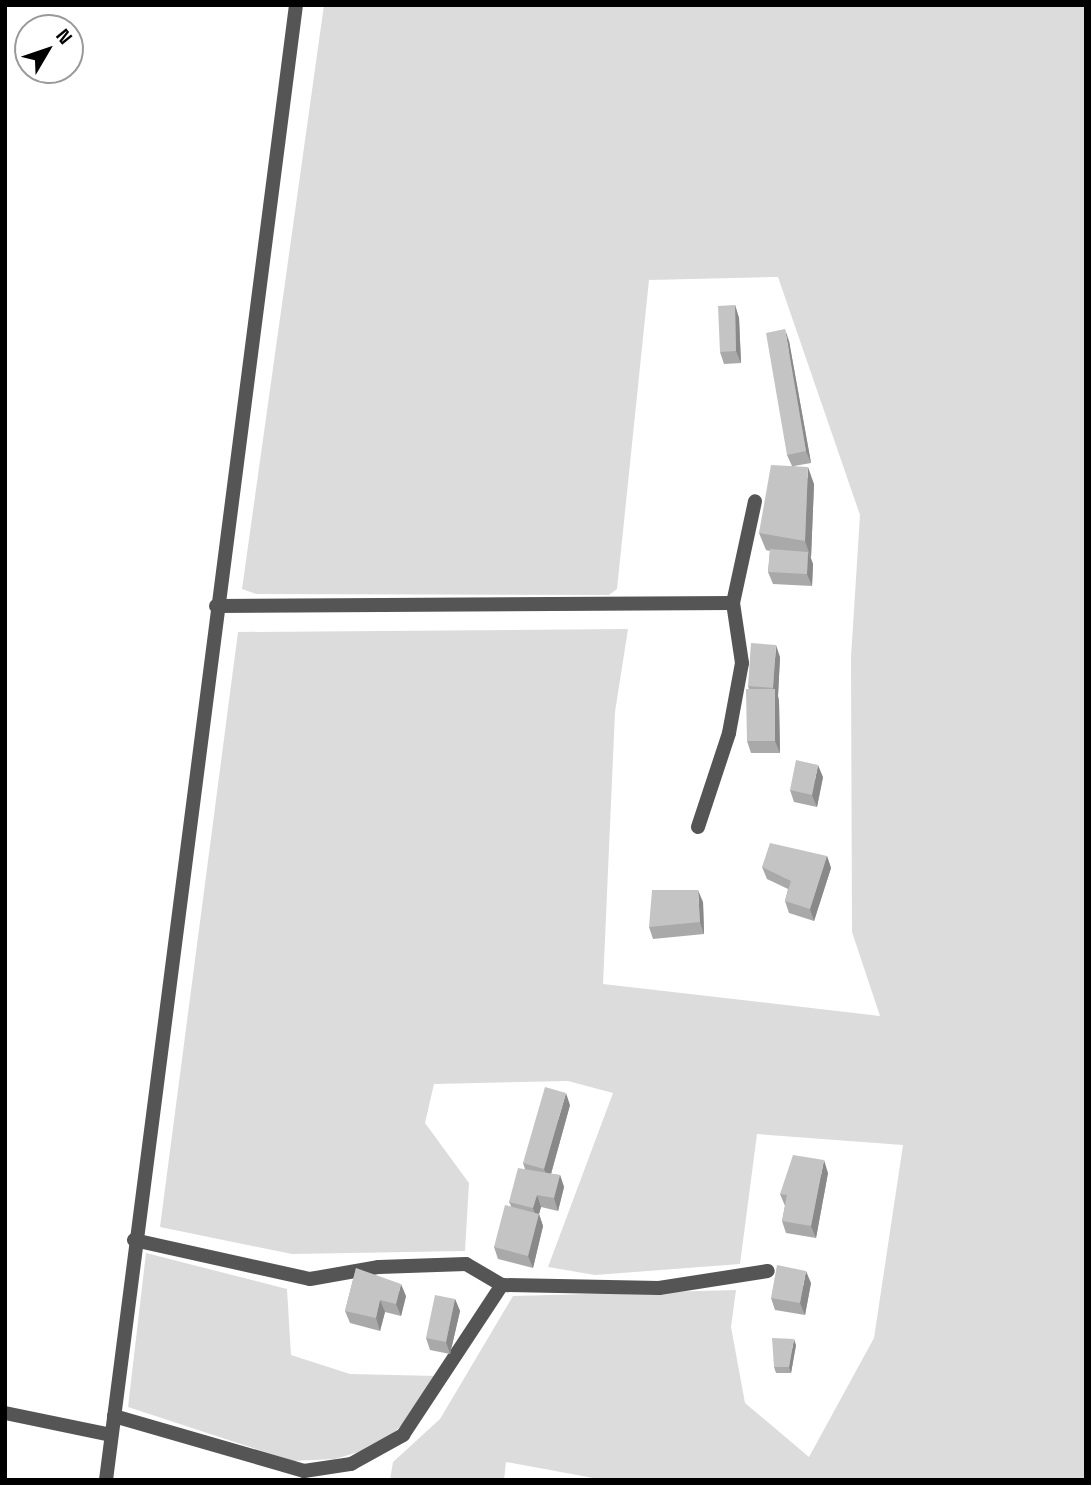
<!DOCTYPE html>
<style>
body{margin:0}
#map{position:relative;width:1091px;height:1485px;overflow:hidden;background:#fff;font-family:"Space Grotesk",sans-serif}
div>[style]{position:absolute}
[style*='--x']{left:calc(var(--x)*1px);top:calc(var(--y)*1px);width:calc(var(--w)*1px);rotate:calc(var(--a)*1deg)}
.green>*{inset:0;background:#dcdcdc}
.service>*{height:14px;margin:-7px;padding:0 7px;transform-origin:7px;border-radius:7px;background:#555}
.minor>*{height:14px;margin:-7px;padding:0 7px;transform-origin:7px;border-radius:7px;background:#555}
.wall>*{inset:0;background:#a9a9a9}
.shaded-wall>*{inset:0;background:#898989}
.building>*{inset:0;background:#c4c4c4}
span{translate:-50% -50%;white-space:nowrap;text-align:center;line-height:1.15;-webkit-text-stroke:5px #fff;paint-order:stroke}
.frame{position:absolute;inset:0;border:7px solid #000;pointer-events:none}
.north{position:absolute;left:14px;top:14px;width:70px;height:70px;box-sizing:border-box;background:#fff;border:2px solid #999;border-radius:50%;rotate:51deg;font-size:19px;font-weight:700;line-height:28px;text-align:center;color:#000}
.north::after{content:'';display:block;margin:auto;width:24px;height:32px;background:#000;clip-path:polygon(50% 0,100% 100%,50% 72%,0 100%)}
</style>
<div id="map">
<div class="green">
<div style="clip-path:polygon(324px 5px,1086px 5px,1086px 1480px,604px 1480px,506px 1462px,504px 1480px,390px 1480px,393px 1462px,440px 1419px,513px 1296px,736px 1290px,731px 1327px,745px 1403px,809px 1457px,874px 1338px,903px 1145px,757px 1134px,740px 1264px,595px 1275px,548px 1267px,613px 1093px,568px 1081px,434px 1084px,425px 1123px,469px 1183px,465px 1251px,292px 1254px,160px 1227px,238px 632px,628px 629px,615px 712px,603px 984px,880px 1016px,852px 932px,851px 657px,860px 515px,778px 277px,649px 280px,617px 589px,609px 595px,256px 594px,242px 589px)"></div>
<div style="clip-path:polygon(146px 1253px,287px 1289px,291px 1355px,350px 1374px,437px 1376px,424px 1402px,382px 1445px,335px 1459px,293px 1461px,128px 1407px)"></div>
</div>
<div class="service">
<div style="--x:216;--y:606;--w:517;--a:-0.33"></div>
<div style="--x:698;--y:827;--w:99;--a:-71.7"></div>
<div style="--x:729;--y:733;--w:71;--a:-79.5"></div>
<div style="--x:742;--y:663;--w:61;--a:-98.5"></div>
<div style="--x:733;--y:603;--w:104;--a:-77.8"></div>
<div style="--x:134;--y:1240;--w:180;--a:12.5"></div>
<div style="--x:310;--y:1279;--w:70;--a:-9.9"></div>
<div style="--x:379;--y:1267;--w:87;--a:-2"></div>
<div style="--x:466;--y:1264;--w:42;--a:30.3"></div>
<div style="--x:502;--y:1285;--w:157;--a:1.1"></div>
<div style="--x:659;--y:1288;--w:110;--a:-8.9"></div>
<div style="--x:5;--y:1413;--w:108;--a:11.7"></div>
<div style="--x:114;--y:1416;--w:198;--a:16.1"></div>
<div style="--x:304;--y:1471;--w:48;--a:-8.5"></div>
<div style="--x:351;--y:1464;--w:60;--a:-29.1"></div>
<div style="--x:403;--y:1435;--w:180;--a:-56.6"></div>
</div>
<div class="minor">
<div style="--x:106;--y:1480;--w:1487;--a:-82.66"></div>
</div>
<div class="wall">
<div style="clip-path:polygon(735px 305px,739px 318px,741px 363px,724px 364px,720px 352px)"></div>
<div style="clip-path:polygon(789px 341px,811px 463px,794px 466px,814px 484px,811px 558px,813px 564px,812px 586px,773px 584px,768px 572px,770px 551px,766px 550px,759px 533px,792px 466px,787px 455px)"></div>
<div style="clip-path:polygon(780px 657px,778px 696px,779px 701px,780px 753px,751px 753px,747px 741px,749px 689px,748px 686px)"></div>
<div style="clip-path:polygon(823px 777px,817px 807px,794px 802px,790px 790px)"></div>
<div style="clip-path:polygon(827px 856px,831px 868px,814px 921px,789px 913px,785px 901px,788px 889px,767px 879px,762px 867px)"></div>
<div style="clip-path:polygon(703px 902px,704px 934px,653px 939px,649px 927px)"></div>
<div style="clip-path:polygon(570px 1105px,551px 1174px,560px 1175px,564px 1187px,558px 1211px,541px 1207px,539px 1214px,543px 1226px,533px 1268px,498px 1259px,494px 1247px,511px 1206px,509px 1202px,525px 1169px,523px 1163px)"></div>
<div style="clip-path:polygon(828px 1173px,816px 1238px,786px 1233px,782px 1221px,785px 1206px,780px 1194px)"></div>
<div style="clip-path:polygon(356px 1268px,406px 1296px,401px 1316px,385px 1312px,380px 1331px,350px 1323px,345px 1311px)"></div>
<div style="clip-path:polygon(811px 1283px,805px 1315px,775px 1310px,771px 1298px)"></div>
<div style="clip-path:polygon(455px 1299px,460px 1311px,450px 1354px,430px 1350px,426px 1338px)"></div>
<div style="clip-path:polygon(796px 1345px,791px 1373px,776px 1373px,774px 1367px)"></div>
</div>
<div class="shaded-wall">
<div style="clip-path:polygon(735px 305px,739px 318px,741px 363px,736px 351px)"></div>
<div style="clip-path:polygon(785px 329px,789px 341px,811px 463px,806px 451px)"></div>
<div style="clip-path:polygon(808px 467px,814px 484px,811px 558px,805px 541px)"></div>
<div style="clip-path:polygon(808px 552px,813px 564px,812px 586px,807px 574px)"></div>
<div style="clip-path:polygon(776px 645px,780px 657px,778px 696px,779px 701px,780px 753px,775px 741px,775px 693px,773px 688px)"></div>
<div style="clip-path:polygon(818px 765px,823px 777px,817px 807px,812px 795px)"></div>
<div style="clip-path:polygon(827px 856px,831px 868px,814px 921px,810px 909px)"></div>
<div style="clip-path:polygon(698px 890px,703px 902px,704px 934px,700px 922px)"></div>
<div style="clip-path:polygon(566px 1093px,570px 1105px,549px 1181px,544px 1169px)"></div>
<div style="clip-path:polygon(824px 1160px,828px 1173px,816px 1238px,811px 1226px)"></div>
<div style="clip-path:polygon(560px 1175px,564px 1187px,558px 1211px,554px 1198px)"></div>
<div style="clip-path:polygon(537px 1195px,541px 1207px,539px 1214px,543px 1226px,533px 1268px,528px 1256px,537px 1220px,533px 1208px)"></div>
<div style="clip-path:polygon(806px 1271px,811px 1283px,805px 1315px,800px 1303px)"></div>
<div style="clip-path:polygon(401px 1284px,406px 1296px,401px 1316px,396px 1304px)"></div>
<div style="clip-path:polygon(455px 1299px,460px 1311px,450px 1354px,446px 1342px)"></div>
<div style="clip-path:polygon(380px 1300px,385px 1312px,380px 1331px,376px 1318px)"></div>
<div style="clip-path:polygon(794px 1339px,796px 1345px,791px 1373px,789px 1367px)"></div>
</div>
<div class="building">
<div style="clip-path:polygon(735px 305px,736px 351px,720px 352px,718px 306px)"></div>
<div style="clip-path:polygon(785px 329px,806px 451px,787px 455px,766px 333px)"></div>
<div style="clip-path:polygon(771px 465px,808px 467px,805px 541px,759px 533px)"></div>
<div style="clip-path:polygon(770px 549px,808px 552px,807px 574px,768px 572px)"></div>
<div style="clip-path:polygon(751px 643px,776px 645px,773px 688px,748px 686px)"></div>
<div style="clip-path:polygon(746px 689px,775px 689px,775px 741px,747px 741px)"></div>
<div style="clip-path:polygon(796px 760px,818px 765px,812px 795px,790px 790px)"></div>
<div style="clip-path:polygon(770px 843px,827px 856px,810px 909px,785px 901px,791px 881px,762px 867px)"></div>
<div style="clip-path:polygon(652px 890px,698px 890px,700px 922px,649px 927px)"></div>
<div style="clip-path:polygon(545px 1087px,566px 1093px,544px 1169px,523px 1163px)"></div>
<div style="clip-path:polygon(793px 1155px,824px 1160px,811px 1226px,782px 1221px,787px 1195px,780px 1194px)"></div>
<div style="clip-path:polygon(518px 1168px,560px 1175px,554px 1198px,537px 1195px,533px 1208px,509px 1202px)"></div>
<div style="clip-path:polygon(505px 1205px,539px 1214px,528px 1256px,494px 1247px)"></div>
<div style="clip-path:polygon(777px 1265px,806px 1271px,800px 1303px,771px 1298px)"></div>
<div style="clip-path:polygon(356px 1268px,401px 1284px,396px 1304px,380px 1300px,376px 1318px,345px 1311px)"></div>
<div style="clip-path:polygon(435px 1295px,455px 1299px,446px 1342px,426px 1338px)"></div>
<div style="clip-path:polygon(772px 1338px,794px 1339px,789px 1367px,774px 1367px)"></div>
</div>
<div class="frame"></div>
<div class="north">N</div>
</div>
